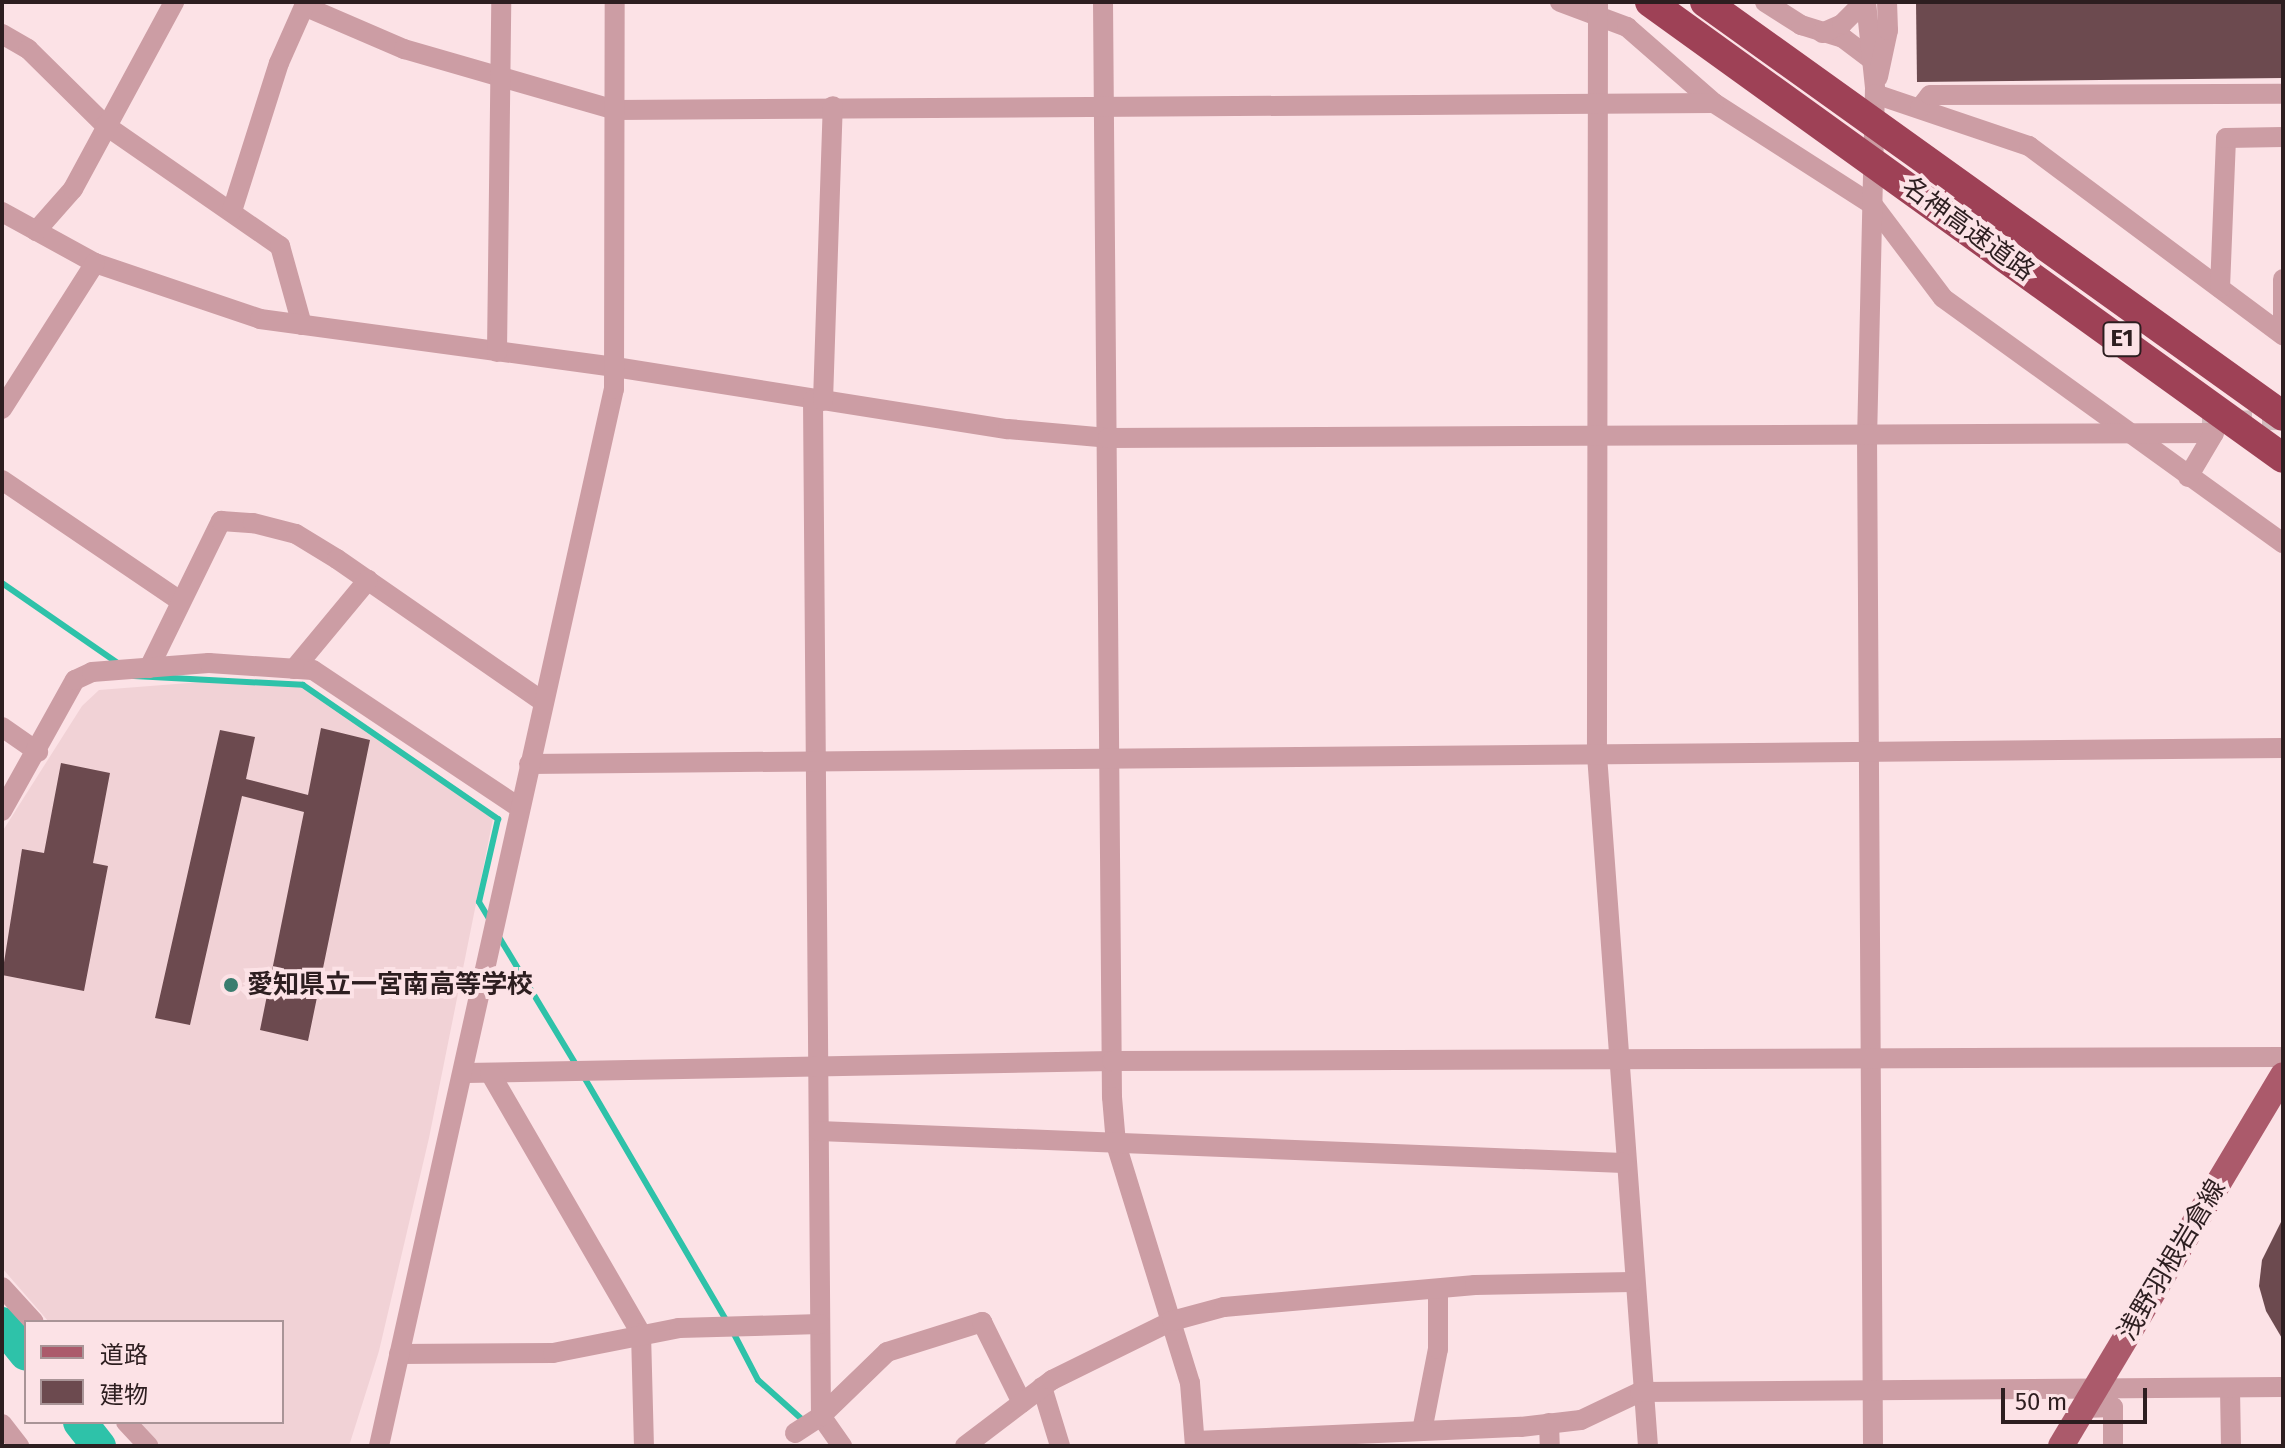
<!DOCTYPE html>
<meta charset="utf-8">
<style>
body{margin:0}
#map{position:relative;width:2285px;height:1448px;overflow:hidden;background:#fce2e6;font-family:"Fira Sans","Noto Sans JP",sans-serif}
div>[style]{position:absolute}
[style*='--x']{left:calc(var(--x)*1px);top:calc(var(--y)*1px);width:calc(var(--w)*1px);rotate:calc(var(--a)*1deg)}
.built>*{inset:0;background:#f1d2d6}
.stream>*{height:6px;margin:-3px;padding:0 3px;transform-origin:3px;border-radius:3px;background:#2ec2a9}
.river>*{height:34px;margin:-17px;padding:0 17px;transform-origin:17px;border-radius:17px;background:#2ec2a9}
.building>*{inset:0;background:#6c4a4f}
.minor-tunnel>*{height:20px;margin-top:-10px;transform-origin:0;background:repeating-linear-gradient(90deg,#d3bbbe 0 20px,transparent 0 30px)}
.minor>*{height:20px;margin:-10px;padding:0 10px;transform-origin:10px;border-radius:10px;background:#cc9da4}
.major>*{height:26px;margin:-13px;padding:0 13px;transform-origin:13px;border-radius:13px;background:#ab5a6b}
.highway>*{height:30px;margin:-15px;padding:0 15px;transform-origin:15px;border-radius:15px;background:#9e4156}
.dots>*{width:22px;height:22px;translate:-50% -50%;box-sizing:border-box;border:4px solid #fce2e6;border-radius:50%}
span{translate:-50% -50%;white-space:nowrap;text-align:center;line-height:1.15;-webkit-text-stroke:8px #fce2e6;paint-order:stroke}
.shield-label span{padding:2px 6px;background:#fce2e6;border:2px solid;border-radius:6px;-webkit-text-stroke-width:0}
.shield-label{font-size:24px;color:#2d1e20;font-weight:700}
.street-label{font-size:26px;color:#2d1e20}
.poi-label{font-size:26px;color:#2d1e20;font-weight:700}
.left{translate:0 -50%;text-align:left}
.frame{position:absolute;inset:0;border:4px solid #2d1e20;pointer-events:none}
.legend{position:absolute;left:24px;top:1320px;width:260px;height:104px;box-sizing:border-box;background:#fce2e6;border:2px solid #a99497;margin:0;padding:10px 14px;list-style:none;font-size:24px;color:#2d1e20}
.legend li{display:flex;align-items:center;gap:16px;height:40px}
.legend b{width:40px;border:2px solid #a99497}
.scale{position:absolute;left:2001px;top:1388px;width:146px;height:36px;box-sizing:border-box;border:4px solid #2d1e20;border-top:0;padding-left:10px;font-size:24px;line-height:28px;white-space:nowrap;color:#2d1e20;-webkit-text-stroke:6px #fce2e6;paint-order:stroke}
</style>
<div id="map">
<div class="built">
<div style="clip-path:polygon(214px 681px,301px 687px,494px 814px,429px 1138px,379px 1351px,349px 1446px,153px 1446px,132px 1422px,282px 1422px,282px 1322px,49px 1322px,2px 1268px,2px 832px,82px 706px,99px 690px)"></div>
</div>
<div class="stream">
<div style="--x:2;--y:583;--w:142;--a:34.7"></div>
<div style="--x:134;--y:676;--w:169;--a:3"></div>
<div style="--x:303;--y:685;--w:237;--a:34.5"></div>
<div style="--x:498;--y:819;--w:85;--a:102.9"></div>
<div style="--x:479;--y:902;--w:21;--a:59"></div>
<div style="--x:499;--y:937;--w:153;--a:58.9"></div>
<div style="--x:584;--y:1077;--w:285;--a:59.7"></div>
<div style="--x:733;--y:1332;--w:54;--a:62.5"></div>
<div style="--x:758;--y:1380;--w:63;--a:41.8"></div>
</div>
<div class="river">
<div style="--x:2;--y:1324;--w:38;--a:51"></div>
<div style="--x:80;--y:1422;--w:31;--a:52"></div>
</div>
<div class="building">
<div style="clip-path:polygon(1916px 2px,2283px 2px,2283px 78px,1917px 82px)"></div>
<div style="clip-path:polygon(321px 728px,370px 740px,308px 1041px,260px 1030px,304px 812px,242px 796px,190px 1025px,155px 1018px,220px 730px,255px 737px,246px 779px,308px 795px)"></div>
<div style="clip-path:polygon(61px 763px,110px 773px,93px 863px,108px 866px,84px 991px,2px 975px,22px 849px,44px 853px)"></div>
<div style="clip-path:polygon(2283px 1218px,2283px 1340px,2266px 1311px,2259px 1286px,2262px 1260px)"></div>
</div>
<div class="minor-tunnel">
<div style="--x:2202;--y:421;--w:81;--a:-0.7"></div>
</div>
<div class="minor">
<div style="--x:1103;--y:2;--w:1095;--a:89.53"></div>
<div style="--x:1112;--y:1097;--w:47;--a:85.1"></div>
<div style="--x:1116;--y:1144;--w:250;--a:72.8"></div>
<div style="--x:1190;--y:1383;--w:63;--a:85.5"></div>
<div style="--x:1560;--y:2;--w:72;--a:20.5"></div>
<div style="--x:1627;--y:27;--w:116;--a:41.1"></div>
<div style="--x:1714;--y:103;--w:189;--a:32.7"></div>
<div style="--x:1873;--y:205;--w:116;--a:53"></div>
<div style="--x:1943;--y:298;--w:419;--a:35.8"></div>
<div style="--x:1598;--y:2;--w:753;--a:90.08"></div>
<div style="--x:1597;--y:755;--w:693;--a:85.78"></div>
<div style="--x:1765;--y:2;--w:43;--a:32.6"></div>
<div style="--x:1801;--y:25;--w:44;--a:17.2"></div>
<div style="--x:1843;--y:38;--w:34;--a:37"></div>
<div style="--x:1866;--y:2;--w:86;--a:84"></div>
<div style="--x:1875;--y:88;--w:346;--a:91.3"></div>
<div style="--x:1867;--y:434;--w:1012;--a:89.66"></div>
<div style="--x:304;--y:6;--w:109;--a:23.3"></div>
<div style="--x:404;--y:49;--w:220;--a:16.1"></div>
<div style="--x:615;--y:110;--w:1099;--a:-0.36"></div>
<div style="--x:1822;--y:33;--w:22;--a:-24"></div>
<div style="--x:1842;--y:24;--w:31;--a:-45"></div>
<div style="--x:2;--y:34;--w:30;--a:30"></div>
<div style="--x:28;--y:49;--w:108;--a:44.6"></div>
<div style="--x:105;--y:125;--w:213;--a:34.7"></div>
<div style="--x:280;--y:246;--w:82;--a:74.4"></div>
<div style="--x:1878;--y:77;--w:48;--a:-78"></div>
<div style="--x:1888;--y:30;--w:28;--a:-92"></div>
<div style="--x:1875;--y:94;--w:163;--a:18.7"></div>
<div style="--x:2029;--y:146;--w:317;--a:36.7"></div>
<div style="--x:1920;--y:108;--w:16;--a:-52"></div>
<div style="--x:1930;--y:95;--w:353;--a:-0.2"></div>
<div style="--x:232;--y:211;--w:155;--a:-72.4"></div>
<div style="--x:279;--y:63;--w:67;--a:-66.1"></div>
<div style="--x:2;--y:212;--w:106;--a:28.7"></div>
<div style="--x:95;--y:263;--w:174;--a:18.7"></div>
<div style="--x:260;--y:319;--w:358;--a:7.7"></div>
<div style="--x:615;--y:367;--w:398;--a:9"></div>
<div style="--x:1008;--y:429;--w:100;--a:5.1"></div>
<div style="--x:1108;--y:438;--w:1106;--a:-0.26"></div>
<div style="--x:36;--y:231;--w:56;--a:-48.6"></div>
<div style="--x:73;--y:189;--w:213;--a:-61.6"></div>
<div style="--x:2220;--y:288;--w:150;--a:-87.7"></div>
<div style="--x:2226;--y:138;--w:57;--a:-1"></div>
<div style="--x:2283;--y:334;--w:55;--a:-90"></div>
<div style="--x:497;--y:352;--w:350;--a:-89.3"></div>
<div style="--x:813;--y:400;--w:1016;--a:89.55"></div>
<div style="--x:821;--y:1416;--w:37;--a:55"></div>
<div style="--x:823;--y:401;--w:295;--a:-88.1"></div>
<div style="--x:2;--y:409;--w:173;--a:-57.5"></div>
<div style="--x:2188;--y:477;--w:51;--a:-59.4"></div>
<div style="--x:2;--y:480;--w:215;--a:34.2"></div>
<div style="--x:149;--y:668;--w:164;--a:-63.9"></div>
<div style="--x:221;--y:521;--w:32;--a:4"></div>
<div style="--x:253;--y:523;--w:44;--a:14.3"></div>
<div style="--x:296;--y:534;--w:48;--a:31.4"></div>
<div style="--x:337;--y:559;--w:249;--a:34.7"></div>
<div style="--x:294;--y:669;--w:116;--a:-50.3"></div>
<div style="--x:2;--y:727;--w:44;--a:34.8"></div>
<div style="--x:529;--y:764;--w:1754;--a:-0.52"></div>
<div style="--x:2;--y:811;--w:150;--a:-60.9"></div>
<div style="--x:75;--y:680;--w:19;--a:-25"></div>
<div style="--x:92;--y:672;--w:117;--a:-4.4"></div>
<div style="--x:209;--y:663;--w:104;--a:3.9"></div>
<div style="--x:313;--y:670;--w:249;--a:33.7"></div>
<div style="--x:466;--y:1073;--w:646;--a:-1.06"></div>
<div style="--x:1112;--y:1061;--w:1171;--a:-0.2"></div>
<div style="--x:490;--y:1073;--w:301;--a:59.9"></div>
<div style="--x:641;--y:1333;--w:113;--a:88.5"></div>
<div style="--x:819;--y:1131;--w:805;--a:2.28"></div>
<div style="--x:2;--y:1287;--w:47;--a:47.6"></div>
<div style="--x:399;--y:1354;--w:154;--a:-0.4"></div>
<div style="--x:553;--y:1353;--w:128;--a:-11.2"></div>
<div style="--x:679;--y:1328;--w:141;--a:-1.6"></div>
<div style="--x:1042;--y:1387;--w:62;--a:73"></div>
<div style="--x:2230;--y:1389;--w:57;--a:89"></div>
<div style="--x:2083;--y:1408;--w:30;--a:-2"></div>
<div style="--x:2113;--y:1407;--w:39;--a:90"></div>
<div style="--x:126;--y:1422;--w:33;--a:47"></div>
<div style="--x:1549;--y:1423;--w:23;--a:88"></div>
<div style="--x:2;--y:1424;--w:28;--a:52"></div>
<div style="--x:1422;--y:1431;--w:84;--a:-79"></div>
<div style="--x:1438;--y:1349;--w:60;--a:-90"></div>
<div style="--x:795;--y:1433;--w:31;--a:-33"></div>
<div style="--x:821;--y:1416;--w:92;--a:-44.1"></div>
<div style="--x:887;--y:1352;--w:100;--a:-17.5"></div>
<div style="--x:982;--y:1322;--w:90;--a:63.7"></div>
<div style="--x:1195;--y:1441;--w:326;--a:-2.5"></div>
<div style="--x:1521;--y:1427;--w:60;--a:-6.7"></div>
<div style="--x:1581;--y:1420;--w:65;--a:-25.4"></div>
<div style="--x:1640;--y:1392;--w:643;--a:-0.45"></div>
<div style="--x:379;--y:1446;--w:1083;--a:-77.47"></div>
<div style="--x:614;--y:389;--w:387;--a:-89.9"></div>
<div style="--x:965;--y:1446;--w:109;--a:-37.2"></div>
<div style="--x:1052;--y:1380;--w:134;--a:-26.2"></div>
<div style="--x:1172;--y:1321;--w:54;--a:-15.1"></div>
<div style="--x:1224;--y:1307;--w:252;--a:-5"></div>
<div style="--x:1475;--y:1285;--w:157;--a:-1.1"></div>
</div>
<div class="major">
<div style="--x:2061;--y:1446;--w:432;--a:-59.1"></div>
</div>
<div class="highway">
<div style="--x:1650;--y:2;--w:780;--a:35.77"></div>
<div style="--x:1705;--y:2;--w:711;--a:35.61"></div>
</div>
<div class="dots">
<div style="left:231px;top:985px;background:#3a7d6f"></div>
</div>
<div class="shield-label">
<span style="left:2122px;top:339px">E1</span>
</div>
<div class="street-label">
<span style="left:1968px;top:229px;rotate:36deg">名神高速道路</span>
<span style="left:2172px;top:1260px;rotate:-59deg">浅野羽根岩倉線</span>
</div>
<div class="poi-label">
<span class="left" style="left:247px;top:985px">愛知県立一宮南高等学校</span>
</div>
<div class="frame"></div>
<ul class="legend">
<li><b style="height:10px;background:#ab5a6b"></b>道路</li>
<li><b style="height:22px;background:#6c4a4f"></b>建物</li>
</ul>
<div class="scale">50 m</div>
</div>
